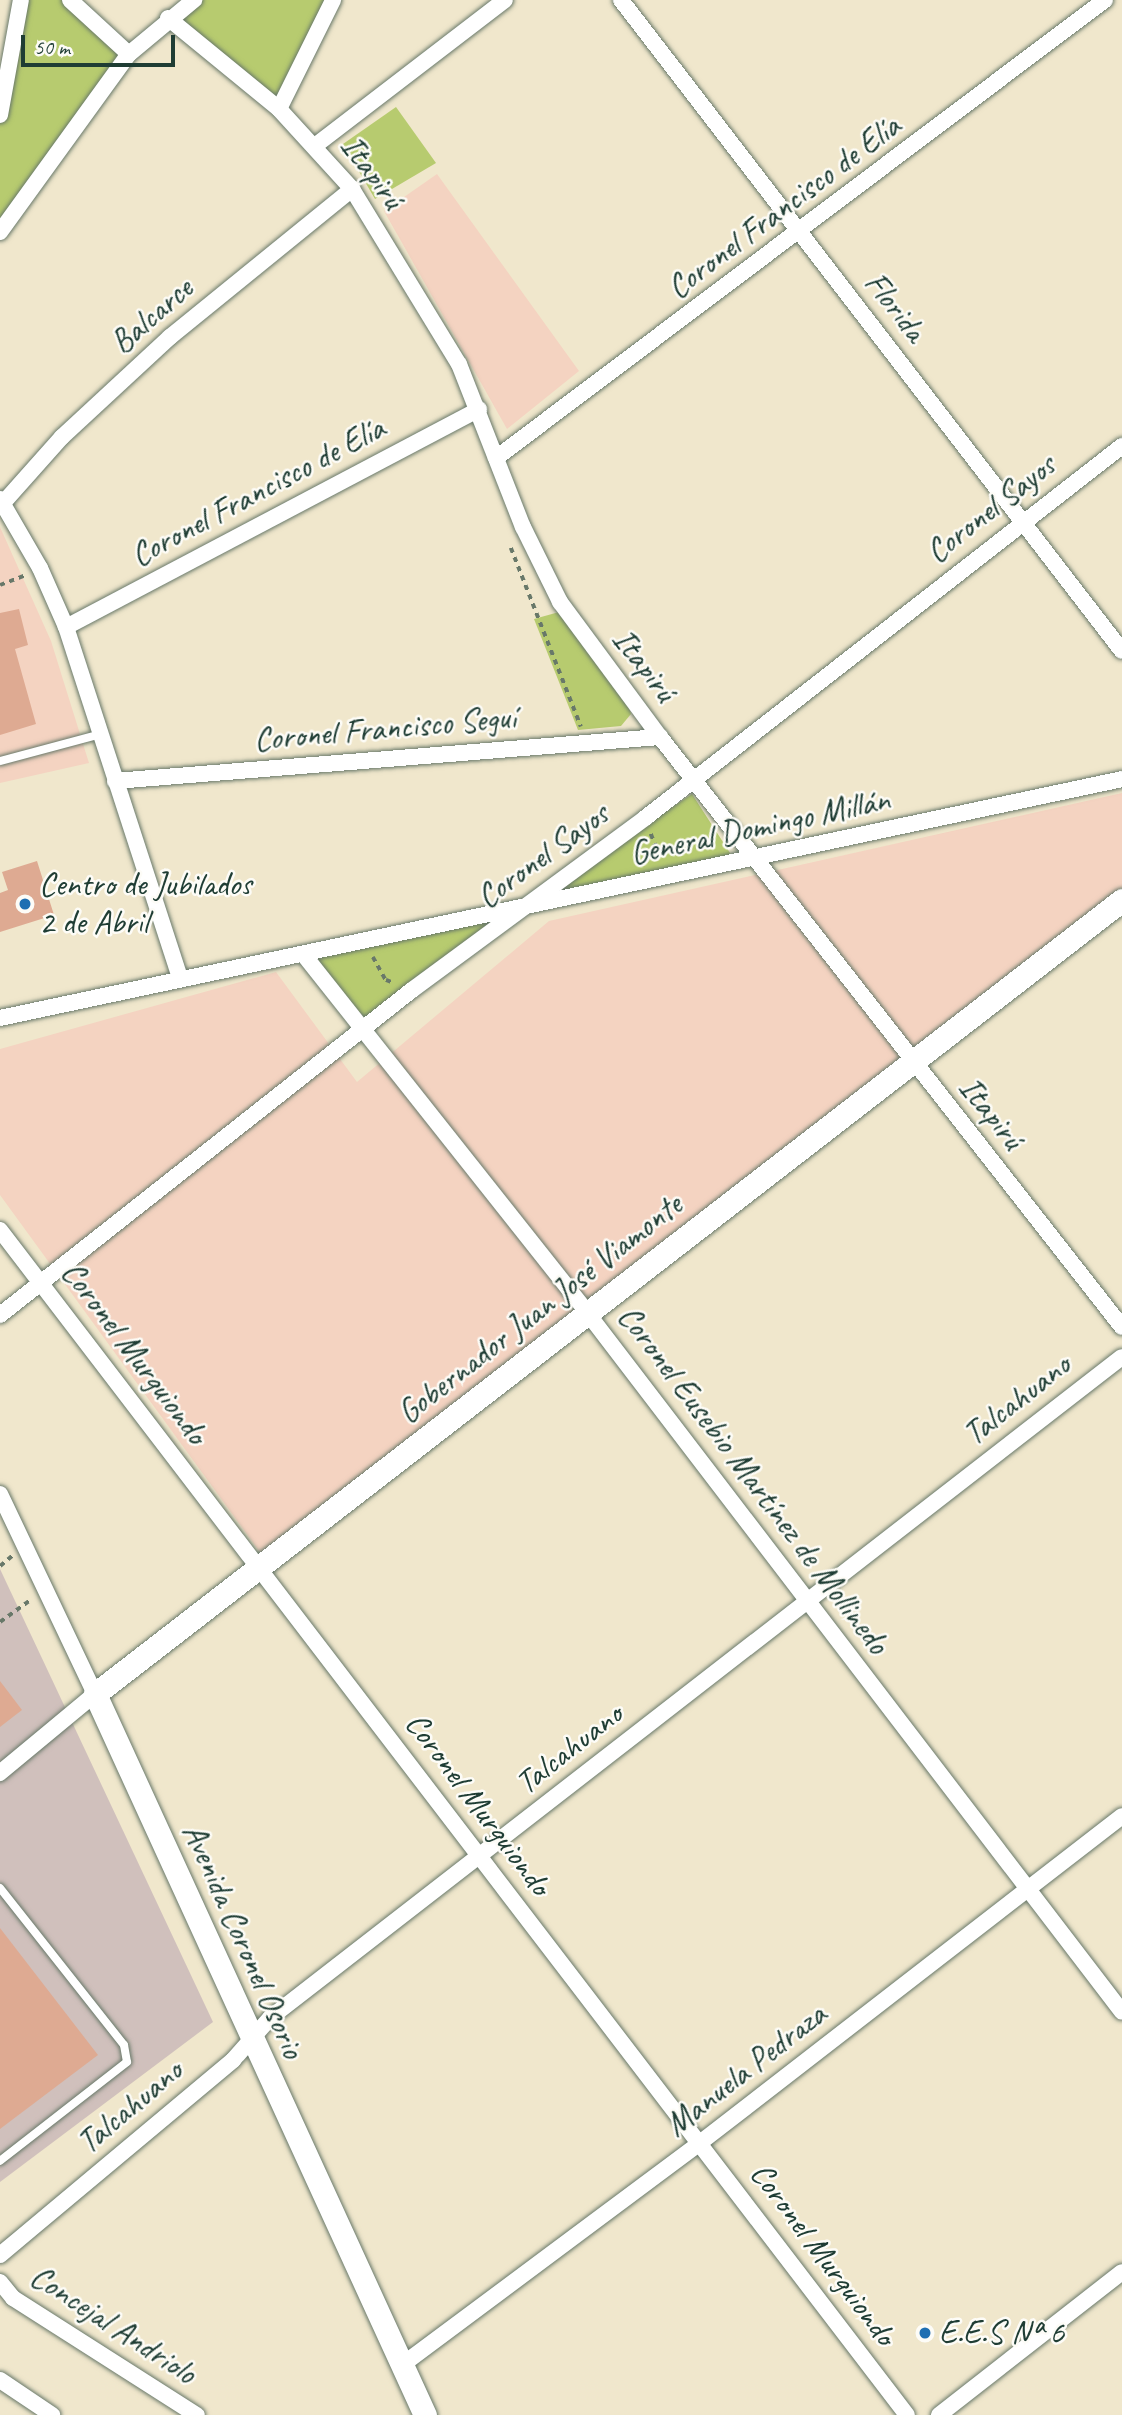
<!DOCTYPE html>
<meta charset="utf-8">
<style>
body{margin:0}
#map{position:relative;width:1122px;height:2415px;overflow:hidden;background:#f0e7cc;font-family:Caveat,sans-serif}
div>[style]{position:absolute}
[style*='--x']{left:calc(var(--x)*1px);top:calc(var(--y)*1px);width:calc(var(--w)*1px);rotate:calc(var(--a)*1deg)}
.built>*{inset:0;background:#f4d3c1}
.industrial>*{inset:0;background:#d0c0bc}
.green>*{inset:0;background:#b7cb6f}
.building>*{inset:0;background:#deaa92}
.path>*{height:3.5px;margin-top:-1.75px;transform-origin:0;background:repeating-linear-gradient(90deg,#687869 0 5px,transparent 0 10px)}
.roads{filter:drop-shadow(0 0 2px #687869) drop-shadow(0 0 2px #687869)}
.lane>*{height:8px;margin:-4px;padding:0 4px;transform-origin:4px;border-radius:4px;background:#fff}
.street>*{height:16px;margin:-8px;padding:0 8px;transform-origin:8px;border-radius:8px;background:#fff}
.secondary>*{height:23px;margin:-11.5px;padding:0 11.5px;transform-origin:11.5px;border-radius:11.5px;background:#fff}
.dots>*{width:19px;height:19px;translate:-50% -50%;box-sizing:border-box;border:4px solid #fdfcf7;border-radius:50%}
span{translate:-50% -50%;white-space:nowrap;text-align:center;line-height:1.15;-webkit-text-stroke:5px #fdfcf7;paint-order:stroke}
.street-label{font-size:33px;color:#1f3d34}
.poi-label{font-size:33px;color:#1f3d34}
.left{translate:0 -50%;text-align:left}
.scale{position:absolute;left:21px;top:35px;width:154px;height:32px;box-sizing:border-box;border:4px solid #1f3d34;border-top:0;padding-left:9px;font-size:21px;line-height:24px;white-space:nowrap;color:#1f3d34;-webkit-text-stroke:5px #fdfcf7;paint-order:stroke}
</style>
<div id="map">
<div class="built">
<div style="clip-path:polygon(437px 174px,579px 371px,507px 429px,384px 211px)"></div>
<div style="clip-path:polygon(0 527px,51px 641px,89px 763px,0 783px)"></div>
<div style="clip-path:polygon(1122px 793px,1122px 888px,270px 1566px,0 1195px,0 1049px,276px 972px,357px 1082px,549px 921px)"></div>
</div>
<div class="industrial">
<div style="clip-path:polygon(0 1569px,213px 2022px,0 2182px)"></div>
</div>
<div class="green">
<div style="clip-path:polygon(21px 0,70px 0,129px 54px,0 232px,0 115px)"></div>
<div style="clip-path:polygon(194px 0,333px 0,279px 109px,168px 18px)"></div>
<div style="clip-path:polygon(396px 107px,436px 163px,375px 199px,343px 144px)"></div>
<div style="clip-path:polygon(559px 612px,628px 704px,631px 714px,621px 726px,578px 730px,534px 619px)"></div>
<div style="clip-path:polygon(692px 794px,732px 856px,520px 909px,363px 1028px,304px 955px,520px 909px)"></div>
</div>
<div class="building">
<div style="clip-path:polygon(19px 609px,28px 645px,15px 649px,36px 724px,0 735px,0 613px)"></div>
<div style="clip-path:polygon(37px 861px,54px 915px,0 932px,0 893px,8px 890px,2px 872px)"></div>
<div style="clip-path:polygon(0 1681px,22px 1710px,0 1727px)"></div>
<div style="clip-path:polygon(0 1928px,98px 2055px,0 2129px)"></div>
</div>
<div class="path">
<div style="--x:511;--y:548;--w:192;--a:68.6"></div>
<div style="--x:0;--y:585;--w:26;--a:-21"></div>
<div style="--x:651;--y:834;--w:17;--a:69"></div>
<div style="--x:657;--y:850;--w:10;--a:101"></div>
<div style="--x:373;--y:957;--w:26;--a:61"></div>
<div style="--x:386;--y:980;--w:9;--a:21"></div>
<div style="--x:0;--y:1566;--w:16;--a:-40"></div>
<div style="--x:0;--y:1622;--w:39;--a:-36"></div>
</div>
<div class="roads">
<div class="lane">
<div style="--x:0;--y:761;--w:105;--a:-15"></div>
<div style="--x:0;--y:1888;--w:200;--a:51.7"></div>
<div style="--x:124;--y:2045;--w:17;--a:80"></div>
<div style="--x:127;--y:2062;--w:161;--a:142.1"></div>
</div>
<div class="street">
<div style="--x:70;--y:0;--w:80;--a:42.5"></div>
<div style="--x:621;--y:0;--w:821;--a:52.42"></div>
<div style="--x:168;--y:18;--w:144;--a:39.3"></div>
<div style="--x:279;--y:109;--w:108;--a:47.6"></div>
<div style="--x:352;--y:189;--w:205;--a:58.6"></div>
<div style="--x:459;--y:364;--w:175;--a:68.6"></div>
<div style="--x:523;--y:527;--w:84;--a:63.7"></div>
<div style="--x:560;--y:602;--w:168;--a:53.5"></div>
<div style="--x:660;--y:737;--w:749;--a:51.94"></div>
<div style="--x:279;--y:109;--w:122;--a:-63.6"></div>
<div style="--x:0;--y:115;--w:117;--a:-79.7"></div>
<div style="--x:316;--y:145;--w:238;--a:-37.5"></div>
<div style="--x:0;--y:232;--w:220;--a:-54.1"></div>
<div style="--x:129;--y:54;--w:85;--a:-39.7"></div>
<div style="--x:496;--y:458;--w:762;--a:-36.95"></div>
<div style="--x:0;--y:499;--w:80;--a:59.9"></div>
<div style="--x:40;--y:568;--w:64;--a:66.2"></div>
<div style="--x:66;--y:627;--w:369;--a:72"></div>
<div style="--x:4;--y:502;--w:87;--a:-48.3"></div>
<div style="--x:62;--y:437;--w:147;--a:-42.8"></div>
<div style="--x:170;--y:337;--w:235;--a:-39.1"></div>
<div style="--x:66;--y:627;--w:467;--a:-27.8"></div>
<div style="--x:115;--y:781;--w:547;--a:-4.62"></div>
<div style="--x:304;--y:955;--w:459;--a:51.6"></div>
<div style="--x:589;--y:1315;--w:877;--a:52.59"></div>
<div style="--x:0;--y:1018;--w:1147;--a:-12.02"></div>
<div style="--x:0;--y:1230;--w:1492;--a:52.57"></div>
<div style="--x:0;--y:1315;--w:525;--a:-38.27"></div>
<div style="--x:412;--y:990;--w:290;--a:-36.4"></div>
<div style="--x:645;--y:818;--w:605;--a:-37.95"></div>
<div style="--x:0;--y:1494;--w:221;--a:64.6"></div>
<div style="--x:95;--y:1694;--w:124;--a:140.3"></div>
<div style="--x:0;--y:2255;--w:304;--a:-39.9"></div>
<div style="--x:233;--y:2060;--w:56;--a:-48.6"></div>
<div style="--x:270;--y:2018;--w:1078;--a:-37.81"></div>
<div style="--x:0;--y:2282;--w:21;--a:51"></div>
<div style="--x:13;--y:2298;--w:218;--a:32.5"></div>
<div style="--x:402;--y:2365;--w:373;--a:-36.7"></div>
<div style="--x:701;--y:2142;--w:532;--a:-37.75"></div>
<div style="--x:0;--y:2380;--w:63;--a:33.9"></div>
<div style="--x:939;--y:2415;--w:232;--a:-38"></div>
</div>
<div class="secondary">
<div style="--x:425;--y:2415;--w:793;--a:-114.59"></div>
<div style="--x:95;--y:1694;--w:1298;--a:-37.71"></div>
</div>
</div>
<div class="dots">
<div style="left:25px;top:904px;background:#1f6fb2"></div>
<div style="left:925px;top:2333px;background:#1f6fb2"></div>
</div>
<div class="street-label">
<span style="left:372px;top:172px;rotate:54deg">Itapirú</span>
<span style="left:784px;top:207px;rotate:-37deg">Coronel Francisco de Elía</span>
<span style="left:895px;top:307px;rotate:52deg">Florida</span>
<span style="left:152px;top:316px;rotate:-41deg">Balcarce</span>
<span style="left:258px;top:492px;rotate:-28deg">Coronel Francisco de Elía</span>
<span style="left:991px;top:509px;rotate:-38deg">Coronel Sayos</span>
<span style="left:644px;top:665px;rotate:53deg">Itapirú</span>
<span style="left:385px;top:729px;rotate:-5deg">Coronel Francisco Seguí</span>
<span style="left:760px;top:827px;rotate:-12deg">General Domingo Millán</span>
<span style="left:543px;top:856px;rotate:-36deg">Coronel Sayos</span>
<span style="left:991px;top:1113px;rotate:52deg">Itapirú</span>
<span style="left:540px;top:1309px;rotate:-38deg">Gobernador Juan José Viamonte</span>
<span style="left:134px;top:1353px;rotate:53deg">Coronel Murguiondo</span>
<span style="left:1017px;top:1400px;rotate:-38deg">Talcahuano</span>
<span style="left:753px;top:1480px;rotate:53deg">Coronel Eusebio Martínez de Mollinedo</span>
<span style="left:569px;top:1749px;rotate:-38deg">Talcahuano</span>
<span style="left:478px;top:1804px;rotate:53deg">Coronel Murguiondo</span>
<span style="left:243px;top:1941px;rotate:66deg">Avenida Coronel Osorio</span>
<span style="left:746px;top:2070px;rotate:-38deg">Manuela Pedraza</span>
<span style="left:130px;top:2107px;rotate:-40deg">Talcahuano</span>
<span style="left:823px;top:2254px;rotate:53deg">Coronel Murguiondo</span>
<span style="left:113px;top:2325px;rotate:33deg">Concejal Andriolo</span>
</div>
<div class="poi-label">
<span class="left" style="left:39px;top:904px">Centro de Jubilados<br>2 de Abril</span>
<span class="left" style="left:939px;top:2333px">E.E.S Nª 6</span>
</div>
<div class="scale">50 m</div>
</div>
